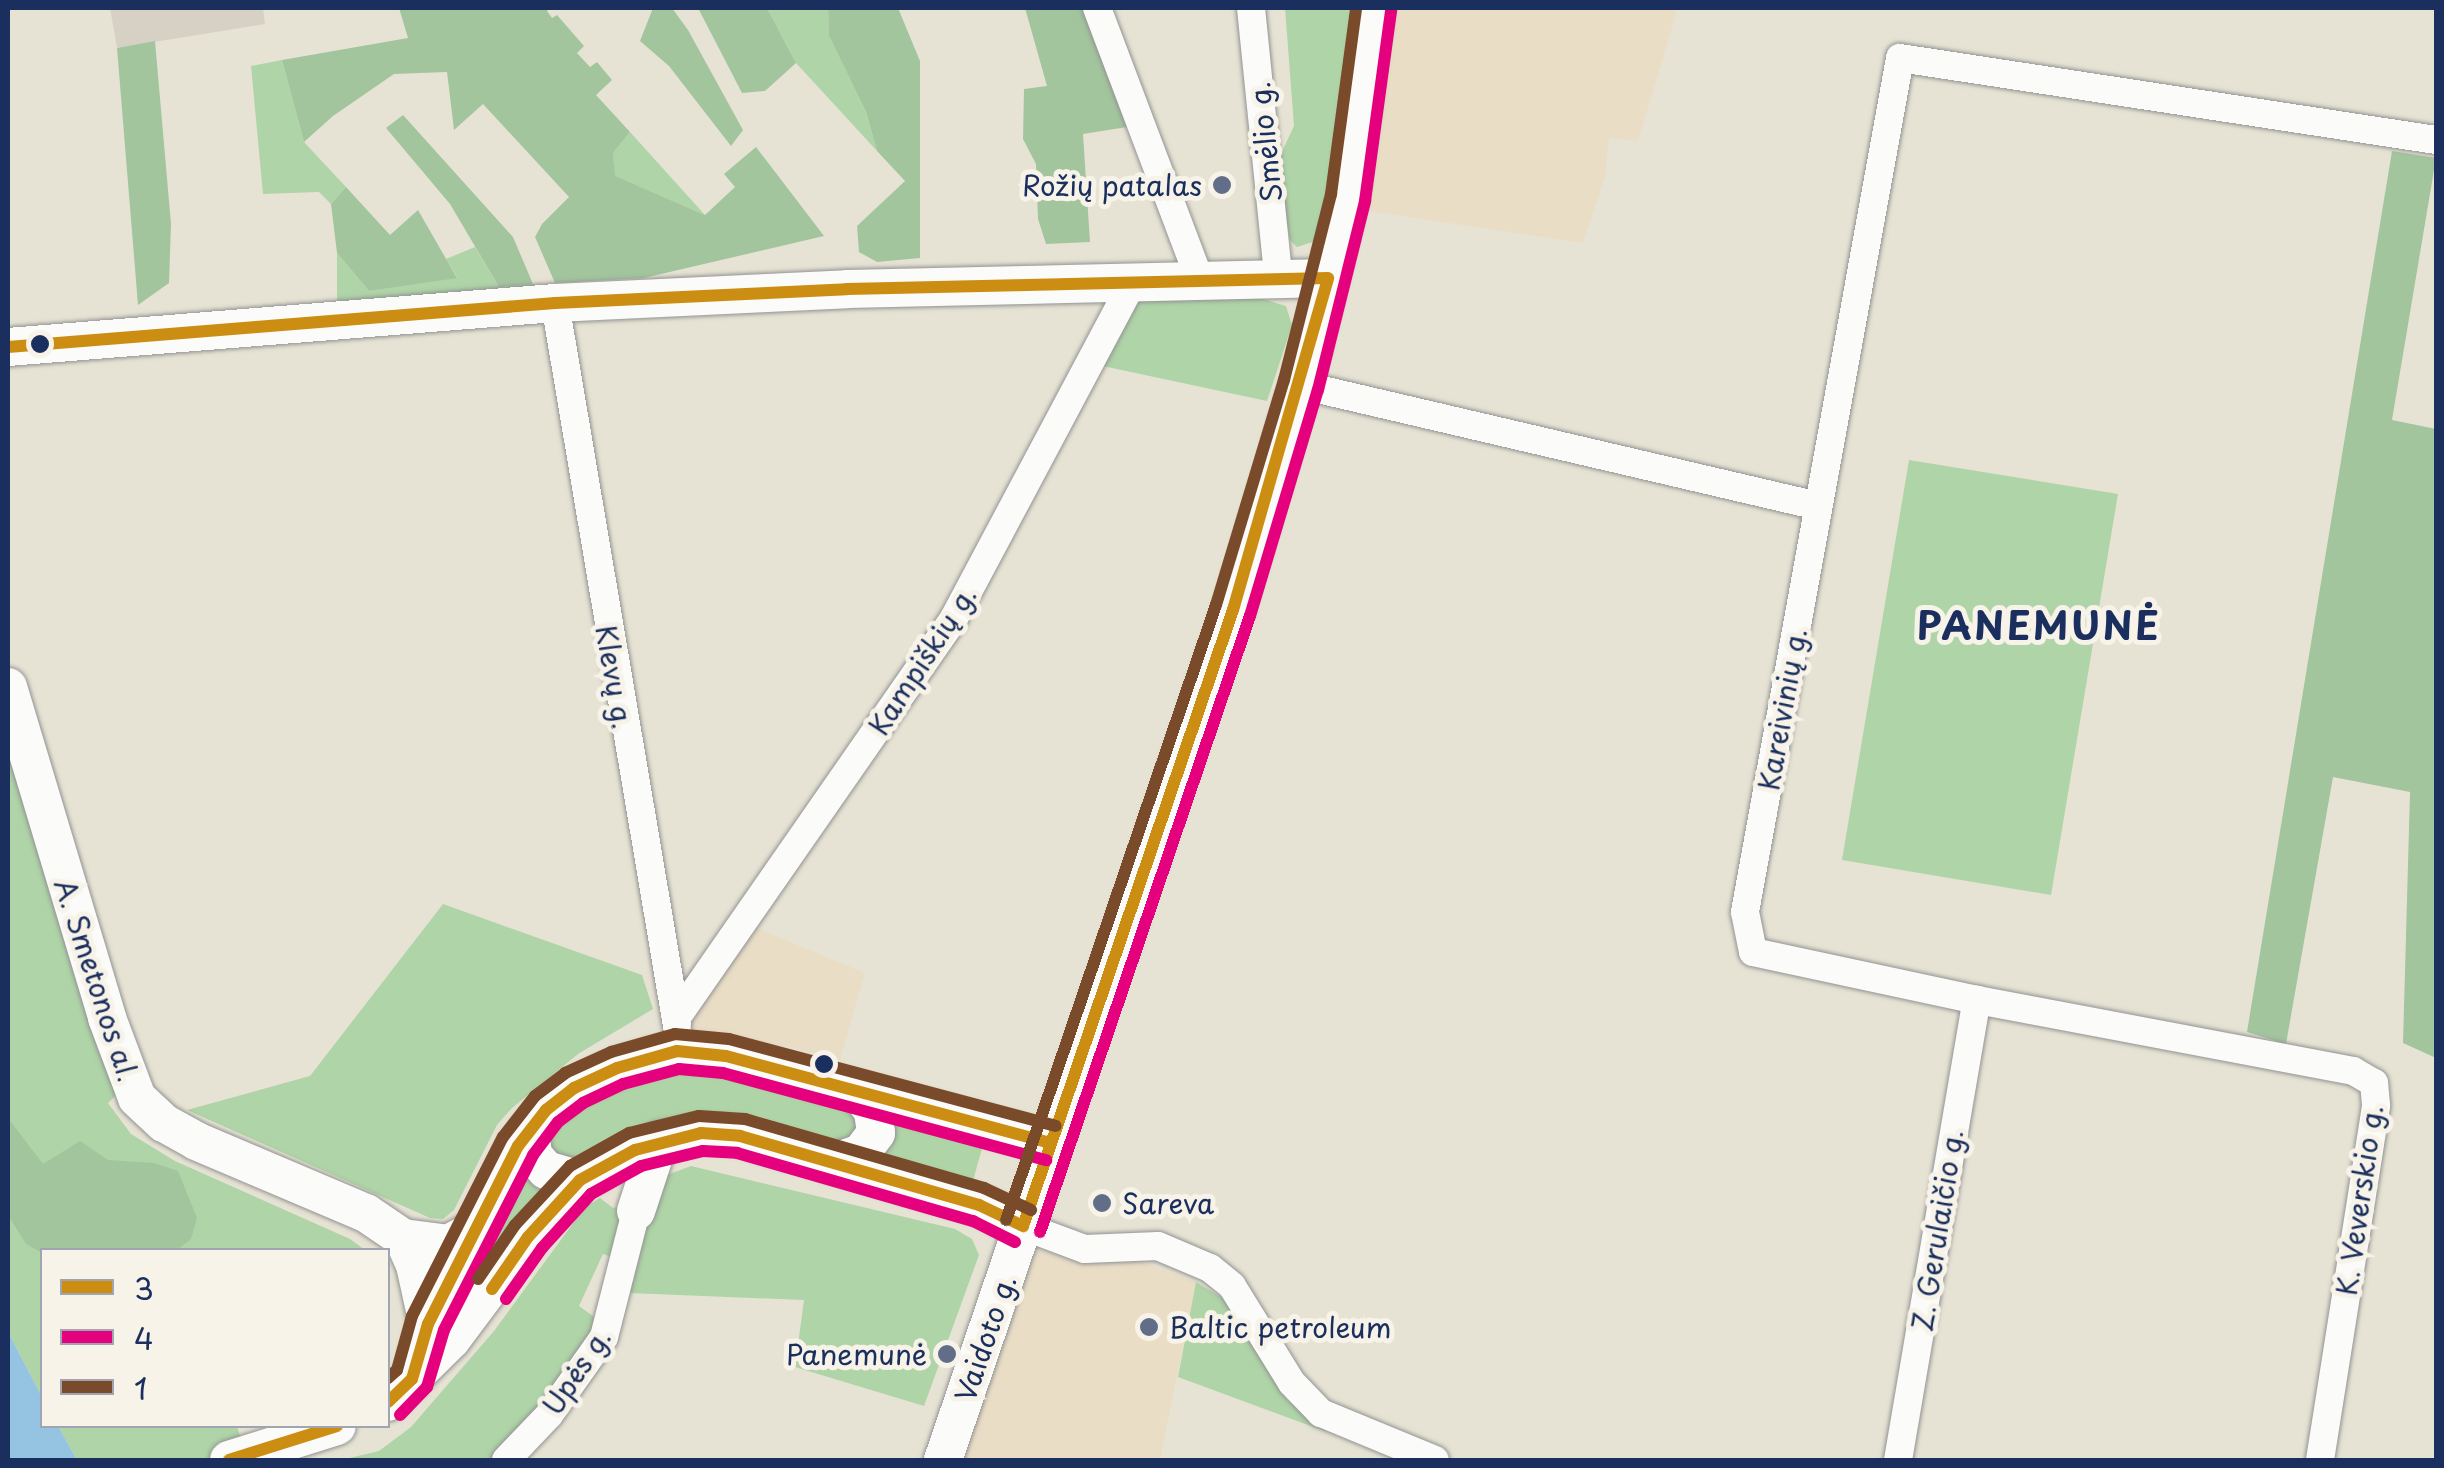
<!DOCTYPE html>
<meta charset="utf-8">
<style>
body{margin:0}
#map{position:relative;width:2444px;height:1468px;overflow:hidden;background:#e7e3d4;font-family:"Playpen Sans",sans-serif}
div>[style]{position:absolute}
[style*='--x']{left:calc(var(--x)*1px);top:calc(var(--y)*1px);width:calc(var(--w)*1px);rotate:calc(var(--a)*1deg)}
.built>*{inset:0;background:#e9ddc6}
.industrial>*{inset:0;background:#d7d1c5}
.green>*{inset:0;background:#afd4a7}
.forest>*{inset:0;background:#a2c59d}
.water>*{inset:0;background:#94c4e2}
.roads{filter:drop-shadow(0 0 2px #929393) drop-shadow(0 0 2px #929393)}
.street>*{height:28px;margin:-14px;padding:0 14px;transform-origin:14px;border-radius:14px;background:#fbfbf9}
.secondary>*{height:38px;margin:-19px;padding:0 19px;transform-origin:19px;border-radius:19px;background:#fbfbf9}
.bus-1>*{height:12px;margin:-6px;padding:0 6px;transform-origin:6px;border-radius:6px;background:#cb8e13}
.bus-2>*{height:12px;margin:-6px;padding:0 6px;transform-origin:6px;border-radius:6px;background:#e5007d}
.bus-3>*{height:12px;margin:-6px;padding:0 6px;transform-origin:6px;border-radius:6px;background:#7a4b2a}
.dots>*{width:28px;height:28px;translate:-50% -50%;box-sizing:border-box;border:5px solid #f7f3e8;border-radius:50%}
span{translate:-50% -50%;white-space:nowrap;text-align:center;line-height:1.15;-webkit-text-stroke:10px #f7f3e8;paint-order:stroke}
.street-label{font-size:28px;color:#1b2f5e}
.poi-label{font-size:28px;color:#1b2f5e}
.right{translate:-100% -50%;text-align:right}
.left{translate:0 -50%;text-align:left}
.district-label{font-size:38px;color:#1b2f5e;font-weight:700;letter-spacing:2.5px}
.frame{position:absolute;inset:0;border:10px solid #1b2f5e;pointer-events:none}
.legend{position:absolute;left:40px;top:1248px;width:350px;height:180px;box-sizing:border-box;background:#f7f3e8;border:2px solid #9fa5b1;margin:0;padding:12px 18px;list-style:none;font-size:30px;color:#1b2f5e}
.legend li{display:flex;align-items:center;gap:20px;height:50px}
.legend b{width:50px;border:2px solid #9fa5b1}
</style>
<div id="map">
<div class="built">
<div style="clip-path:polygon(1393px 8px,1678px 8px,1638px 141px,1609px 138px,1605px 177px,1583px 243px,1368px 211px)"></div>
<div style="clip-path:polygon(754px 927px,865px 973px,840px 1060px,788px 1046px,700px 1038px,694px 1031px,689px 1019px)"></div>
<div style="clip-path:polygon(1040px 1251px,1086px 1262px,1135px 1260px,1196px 1282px,1160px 1460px,958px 1460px,1030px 1254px)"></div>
</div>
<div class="industrial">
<div style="clip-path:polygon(110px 8px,263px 8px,265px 24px,117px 48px)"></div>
</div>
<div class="green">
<div style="clip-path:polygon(767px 8px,828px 8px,829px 36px,866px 112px,877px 151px,796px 63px)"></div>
<div style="clip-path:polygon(1285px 8px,1356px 8px,1328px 208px,1319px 240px,1297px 247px,1290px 240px,1280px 184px,1280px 156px,1294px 126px)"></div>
<div style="clip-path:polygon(282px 60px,304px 142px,346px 187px,331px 204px,319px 192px,263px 194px,251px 66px)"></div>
<div style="clip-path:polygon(630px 132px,705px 215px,614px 176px,613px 153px)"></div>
<div style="clip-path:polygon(475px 247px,499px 287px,533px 284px,540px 295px,337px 307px,337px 253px,369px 291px,457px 277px,446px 259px)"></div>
<div style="clip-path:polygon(1262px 293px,1263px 299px,1286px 306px,1292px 325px,1267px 401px,1098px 365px,1132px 306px,1144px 295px)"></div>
<div style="clip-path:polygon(1909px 460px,2118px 494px,2051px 895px,1842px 860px)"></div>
<div style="clip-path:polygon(8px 735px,117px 1094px,108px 1103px,131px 1134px,175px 1161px,350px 1239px,365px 1250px,42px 1250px,42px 1397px,8px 1332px)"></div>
<div style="clip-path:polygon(443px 904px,642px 975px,653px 1009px,578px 1054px,512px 1108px,497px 1125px,454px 1210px,443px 1219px,430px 1218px,187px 1110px,310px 1076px)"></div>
<div style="clip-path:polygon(715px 1071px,846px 1104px,861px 1118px,851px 1139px,838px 1142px,758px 1116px,730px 1112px,674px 1124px,573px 1165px,547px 1150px,549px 1131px,601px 1091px,662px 1072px)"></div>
<div style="clip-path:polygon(888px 1117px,984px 1141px,971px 1188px,877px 1156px)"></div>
<div style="clip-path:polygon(691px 1166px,955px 1229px,972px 1239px,979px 1255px,924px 1406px,795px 1367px,804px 1300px,629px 1293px,657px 1187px,667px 1175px)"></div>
<div style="clip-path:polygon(519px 1167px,545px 1193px,452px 1321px)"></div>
<div style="clip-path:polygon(600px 1198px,613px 1208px,621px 1206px,623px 1219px,612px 1257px,603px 1254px,579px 1306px,597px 1319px,589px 1347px,509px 1444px,489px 1460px,341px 1460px,379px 1451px,411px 1427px,494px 1331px,585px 1207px)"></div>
<div style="clip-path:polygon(1196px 1282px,1229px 1302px,1287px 1400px,1327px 1432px,1178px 1377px)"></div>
<div style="clip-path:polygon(58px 1426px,237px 1426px,247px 1460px,77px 1460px)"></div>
</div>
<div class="forest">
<div style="clip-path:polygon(399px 8px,550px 8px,547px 11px,552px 18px,557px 15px,584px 46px,577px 53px,590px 67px,597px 62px,612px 80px,596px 95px,630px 132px,613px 153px,615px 176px,705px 215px,735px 187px,724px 174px,756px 147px,824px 236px,644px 278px,555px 283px,535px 237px,542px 224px,569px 197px,483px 104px,454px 130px,447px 72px,394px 74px,333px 116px,304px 142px,282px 60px,408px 38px)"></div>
<div style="clip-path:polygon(653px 8px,672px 8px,688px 30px,743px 130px,731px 146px,669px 66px,640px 41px)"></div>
<div style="clip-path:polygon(698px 8px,767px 8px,796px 63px,765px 91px,742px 93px)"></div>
<div style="clip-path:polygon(828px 8px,898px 8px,920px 61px,920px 258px,877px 262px,859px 252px,857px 226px,905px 181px,877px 151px,866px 112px,829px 36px)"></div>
<div style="clip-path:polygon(1025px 8px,1082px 8px,1127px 127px,1083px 134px,1090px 242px,1046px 244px,1038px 219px,1036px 164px,1023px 139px,1024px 89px,1047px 86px)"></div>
<div style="clip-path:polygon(155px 41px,171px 224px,169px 283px,138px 305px,117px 48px)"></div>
<div style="clip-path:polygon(403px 115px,513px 237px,533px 284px,499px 287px,450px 204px,386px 128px)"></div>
<div style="clip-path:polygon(2392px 151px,2436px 158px,2392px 420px,2436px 429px,2436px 1058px,2403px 1043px,2410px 792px,2333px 777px,2286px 1044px,2247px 1032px)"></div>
<div style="clip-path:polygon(346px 187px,390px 235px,418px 210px,457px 278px,369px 291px,337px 253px,331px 204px)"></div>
<div style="clip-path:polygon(8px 1118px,43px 1164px,80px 1141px,108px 1160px,154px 1163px,178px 1171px,197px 1218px,191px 1239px,177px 1250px,42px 1253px,26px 1244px,8px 1215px)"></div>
</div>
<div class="water">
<div style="clip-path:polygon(8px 1332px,42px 1397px,42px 1426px,58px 1426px,77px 1460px,8px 1460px)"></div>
</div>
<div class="roads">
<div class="street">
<div style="--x:1097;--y:8;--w:289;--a:69.3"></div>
<div style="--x:1251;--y:8;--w:269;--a:84.2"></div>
<div style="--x:555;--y:303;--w:733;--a:80.42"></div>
<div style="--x:1301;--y:385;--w:531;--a:13.17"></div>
<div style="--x:677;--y:1017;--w:484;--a:-55.2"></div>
<div style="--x:953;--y:620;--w:384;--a:-62"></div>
<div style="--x:1023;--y:1226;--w:66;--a:20.4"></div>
<div style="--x:1085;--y:1249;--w:73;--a:-2.4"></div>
<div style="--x:1158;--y:1246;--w:56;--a:22.9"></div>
<div style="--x:1210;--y:1268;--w:28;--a:39"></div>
<div style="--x:1232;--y:1286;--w:114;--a:58.3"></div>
<div style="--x:1292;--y:1383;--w:42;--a:46"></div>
<div style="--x:1321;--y:1413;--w:123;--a:22.4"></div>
<div style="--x:506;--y:1460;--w:62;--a:-46.3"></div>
<div style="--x:549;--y:1415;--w:95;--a:-54.8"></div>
<div style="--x:604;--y:1337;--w:130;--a:-75.7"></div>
<div style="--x:1898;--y:1460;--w:467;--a:-80.3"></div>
<div style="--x:2320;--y:1460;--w:359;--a:-81"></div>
<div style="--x:2376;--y:1105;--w:22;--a:-95"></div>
<div style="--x:2374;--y:1083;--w:24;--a:-150"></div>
<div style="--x:2353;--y:1071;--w:383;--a:-169.3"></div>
<div style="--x:1977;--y:1000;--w:229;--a:-167.9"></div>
<div style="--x:1753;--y:952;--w:41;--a:-101.3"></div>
<div style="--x:1745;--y:912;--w:868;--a:-79.71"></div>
<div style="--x:1900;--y:58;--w:542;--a:8.7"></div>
</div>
<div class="secondary">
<div style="--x:8;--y:347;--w:549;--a:-4.6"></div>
<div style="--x:555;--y:303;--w:292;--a:-2.7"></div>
<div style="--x:847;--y:289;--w:481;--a:-1.3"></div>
<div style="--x:8;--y:687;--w:345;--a:73.3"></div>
<div style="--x:107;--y:1018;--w:85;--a:69.4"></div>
<div style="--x:137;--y:1098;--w:37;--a:43"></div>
<div style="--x:164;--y:1123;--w:37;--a:29"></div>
<div style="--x:196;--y:1141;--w:185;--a:23"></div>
<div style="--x:366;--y:1213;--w:45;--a:34"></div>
<div style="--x:403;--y:1238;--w:45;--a:7.6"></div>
<div style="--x:448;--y:1244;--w:27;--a:-28"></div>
<div style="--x:530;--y:1130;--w:25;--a:83"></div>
<div style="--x:533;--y:1155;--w:20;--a:49"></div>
<div style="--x:546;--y:1170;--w:35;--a:16"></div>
<div style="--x:832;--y:1163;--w:31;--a:-19"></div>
<div style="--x:861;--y:1153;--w:25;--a:-53"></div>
<div style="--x:876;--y:1133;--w:22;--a:-98"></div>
<div style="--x:873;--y:1111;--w:23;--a:-128"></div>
<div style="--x:636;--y:1211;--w:74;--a:-71.8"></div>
<div style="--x:403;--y:1238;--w:30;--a:66"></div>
<div style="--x:415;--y:1265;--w:60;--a:77.6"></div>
<div style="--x:412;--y:1379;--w:57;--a:-73.8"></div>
<div style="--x:428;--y:1324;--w:199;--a:-63.2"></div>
<div style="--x:518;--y:1146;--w:46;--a:-52.1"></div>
<div style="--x:546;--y:1110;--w:36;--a:-38"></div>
<div style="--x:574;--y:1088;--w:47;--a:-24.9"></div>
<div style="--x:617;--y:1068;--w:62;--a:-15.8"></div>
<div style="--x:677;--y:1051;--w:49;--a:5.8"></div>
<div style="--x:726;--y:1056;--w:336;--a:15"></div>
<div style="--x:388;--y:1402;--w:88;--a:-44.5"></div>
<div style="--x:451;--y:1340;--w:129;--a:-53.2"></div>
<div style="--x:528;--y:1237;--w:77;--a:-47.6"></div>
<div style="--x:580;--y:1180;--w:88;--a:-26.3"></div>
<div style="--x:659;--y:1141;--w:43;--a:-10.8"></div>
<div style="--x:701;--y:1133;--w:39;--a:4"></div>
<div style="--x:740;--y:1136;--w:249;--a:16.1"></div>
<div style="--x:979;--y:1205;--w:49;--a:25.5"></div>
<div style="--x:229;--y:1460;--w:113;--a:-17.5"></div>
<div style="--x:943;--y:1460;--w:898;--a:-71.16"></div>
<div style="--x:1233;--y:610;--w:235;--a:-73.2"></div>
<div style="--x:1301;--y:385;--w:194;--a:-76"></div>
<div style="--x:1348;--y:197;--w:191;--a:-82.2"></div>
</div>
</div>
<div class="bus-1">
<div style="--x:8;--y:347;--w:549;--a:-4.6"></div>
<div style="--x:555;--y:303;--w:292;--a:-2.7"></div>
<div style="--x:847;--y:289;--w:481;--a:-1.3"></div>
<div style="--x:1023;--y:1226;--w:651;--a:-71.18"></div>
<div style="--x:1233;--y:610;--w:345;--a:-74"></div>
<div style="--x:492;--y:1289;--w:63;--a:-55.3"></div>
<div style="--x:528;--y:1237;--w:77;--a:-47.6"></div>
<div style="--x:580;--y:1180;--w:63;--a:-28.6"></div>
<div style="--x:635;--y:1150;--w:68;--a:-14.4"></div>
<div style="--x:701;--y:1133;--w:39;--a:4"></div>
<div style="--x:740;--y:1136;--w:249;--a:16.1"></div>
<div style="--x:979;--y:1205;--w:49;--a:25.5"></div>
<div style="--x:388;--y:1402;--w:33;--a:-44"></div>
<div style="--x:412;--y:1379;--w:57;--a:-73.8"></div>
<div style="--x:428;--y:1324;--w:199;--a:-63.2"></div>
<div style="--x:518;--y:1146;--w:46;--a:-52.1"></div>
<div style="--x:546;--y:1110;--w:36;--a:-38"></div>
<div style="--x:574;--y:1088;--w:47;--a:-24.9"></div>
<div style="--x:617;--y:1068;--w:62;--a:-15.8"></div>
<div style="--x:677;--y:1051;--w:49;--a:5.8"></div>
<div style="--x:726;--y:1056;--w:336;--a:15"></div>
<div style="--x:229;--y:1460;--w:113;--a:-17.5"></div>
</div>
<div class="bus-2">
<div style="--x:1040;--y:1232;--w:651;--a:-71.18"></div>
<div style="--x:1250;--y:616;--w:236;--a:-73.3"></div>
<div style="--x:1318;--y:390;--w:195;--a:-76"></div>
<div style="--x:1365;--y:201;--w:193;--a:-82.2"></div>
<div style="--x:506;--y:1299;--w:62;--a:-54.8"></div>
<div style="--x:542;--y:1248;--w:73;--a:-47.8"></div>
<div style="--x:591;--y:1194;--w:57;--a:-29.2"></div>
<div style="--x:641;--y:1166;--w:64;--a:-13.6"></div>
<div style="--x:703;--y:1151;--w:34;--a:3"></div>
<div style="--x:737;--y:1153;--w:246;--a:16.1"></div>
<div style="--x:973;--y:1221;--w:47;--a:26.6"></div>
<div style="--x:400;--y:1415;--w:39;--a:-46"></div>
<div style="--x:427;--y:1387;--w:59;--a:-73.4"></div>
<div style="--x:444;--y:1330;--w:196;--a:-63"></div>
<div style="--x:533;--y:1155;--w:41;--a:-52.9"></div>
<div style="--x:558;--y:1122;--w:31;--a:-37"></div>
<div style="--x:583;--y:1103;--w:44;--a:-25.4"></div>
<div style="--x:623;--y:1084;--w:58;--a:-15"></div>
<div style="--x:679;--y:1069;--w:44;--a:5.2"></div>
<div style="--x:723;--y:1073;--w:335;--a:15.1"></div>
</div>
<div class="bus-3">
<div style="--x:1006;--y:1220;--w:650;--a:-71.15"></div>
<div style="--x:1216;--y:605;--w:235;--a:-73.2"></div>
<div style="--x:1284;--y:380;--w:192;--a:-75.8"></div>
<div style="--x:1331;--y:194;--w:188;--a:-82.3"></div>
<div style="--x:478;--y:1279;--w:65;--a:-55.6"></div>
<div style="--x:515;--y:1225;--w:81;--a:-47"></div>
<div style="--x:570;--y:1166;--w:68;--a:-29.2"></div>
<div style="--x:629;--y:1133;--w:72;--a:-13.7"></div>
<div style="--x:699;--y:1116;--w:46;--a:3.7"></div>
<div style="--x:745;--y:1119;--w:249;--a:16.1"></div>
<div style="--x:984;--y:1188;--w:52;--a:25.1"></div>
<div style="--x:388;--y:1378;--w:12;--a:-42"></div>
<div style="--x:397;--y:1370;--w:56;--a:-74.5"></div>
<div style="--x:412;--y:1316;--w:201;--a:-63.1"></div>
<div style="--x:503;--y:1137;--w:52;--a:-52"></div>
<div style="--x:535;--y:1096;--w:38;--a:-37"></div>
<div style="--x:565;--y:1073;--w:51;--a:-24.5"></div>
<div style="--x:611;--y:1052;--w:66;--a:-15.7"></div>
<div style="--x:675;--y:1034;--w:54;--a:5.3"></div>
<div style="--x:729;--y:1039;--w:338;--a:14.9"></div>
</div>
<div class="dots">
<div style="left:1222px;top:185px;background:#626e87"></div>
<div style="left:40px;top:344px;background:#1b2f5e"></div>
<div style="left:824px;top:1064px;background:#1b2f5e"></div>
<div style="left:1102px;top:1203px;background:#626e87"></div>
<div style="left:1149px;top:1327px;background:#626e87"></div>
<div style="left:947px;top:1354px;background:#626e87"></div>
</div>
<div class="street-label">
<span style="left:1265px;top:142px;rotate:-96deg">Smėlio g.</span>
<span style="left:922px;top:660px;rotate:-57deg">Kampiškių g.</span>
<span style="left:615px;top:677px;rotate:80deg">Klevų g.</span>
<span style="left:1782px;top:709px;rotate:-80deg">Kareivinių g.</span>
<span style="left:97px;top:980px;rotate:72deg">A. Smetonos al.</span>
<span style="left:2359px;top:1200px;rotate:-82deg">K. Veverskio g.</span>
<span style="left:1937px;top:1230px;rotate:-81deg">Z. Gerulaičio g.</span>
<span style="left:985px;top:1338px;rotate:-71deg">Vaidoto g.</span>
<span style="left:576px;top:1371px;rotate:-56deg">Upės g.</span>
</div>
<div class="poi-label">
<span class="right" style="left:1202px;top:185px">Rožių patalas</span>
<span class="left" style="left:1122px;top:1203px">Sareva</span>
<span class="left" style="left:1169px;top:1327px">Baltic petroleum</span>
<span class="right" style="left:927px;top:1354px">Panemunė</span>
</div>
<div class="district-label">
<span style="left:2039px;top:625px">PANEMUNĖ</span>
</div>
<div class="frame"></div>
<ul class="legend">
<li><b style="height:12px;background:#cb8e13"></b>3</li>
<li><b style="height:12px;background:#e5007d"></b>4</li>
<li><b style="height:12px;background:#7a4b2a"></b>1</li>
</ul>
</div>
